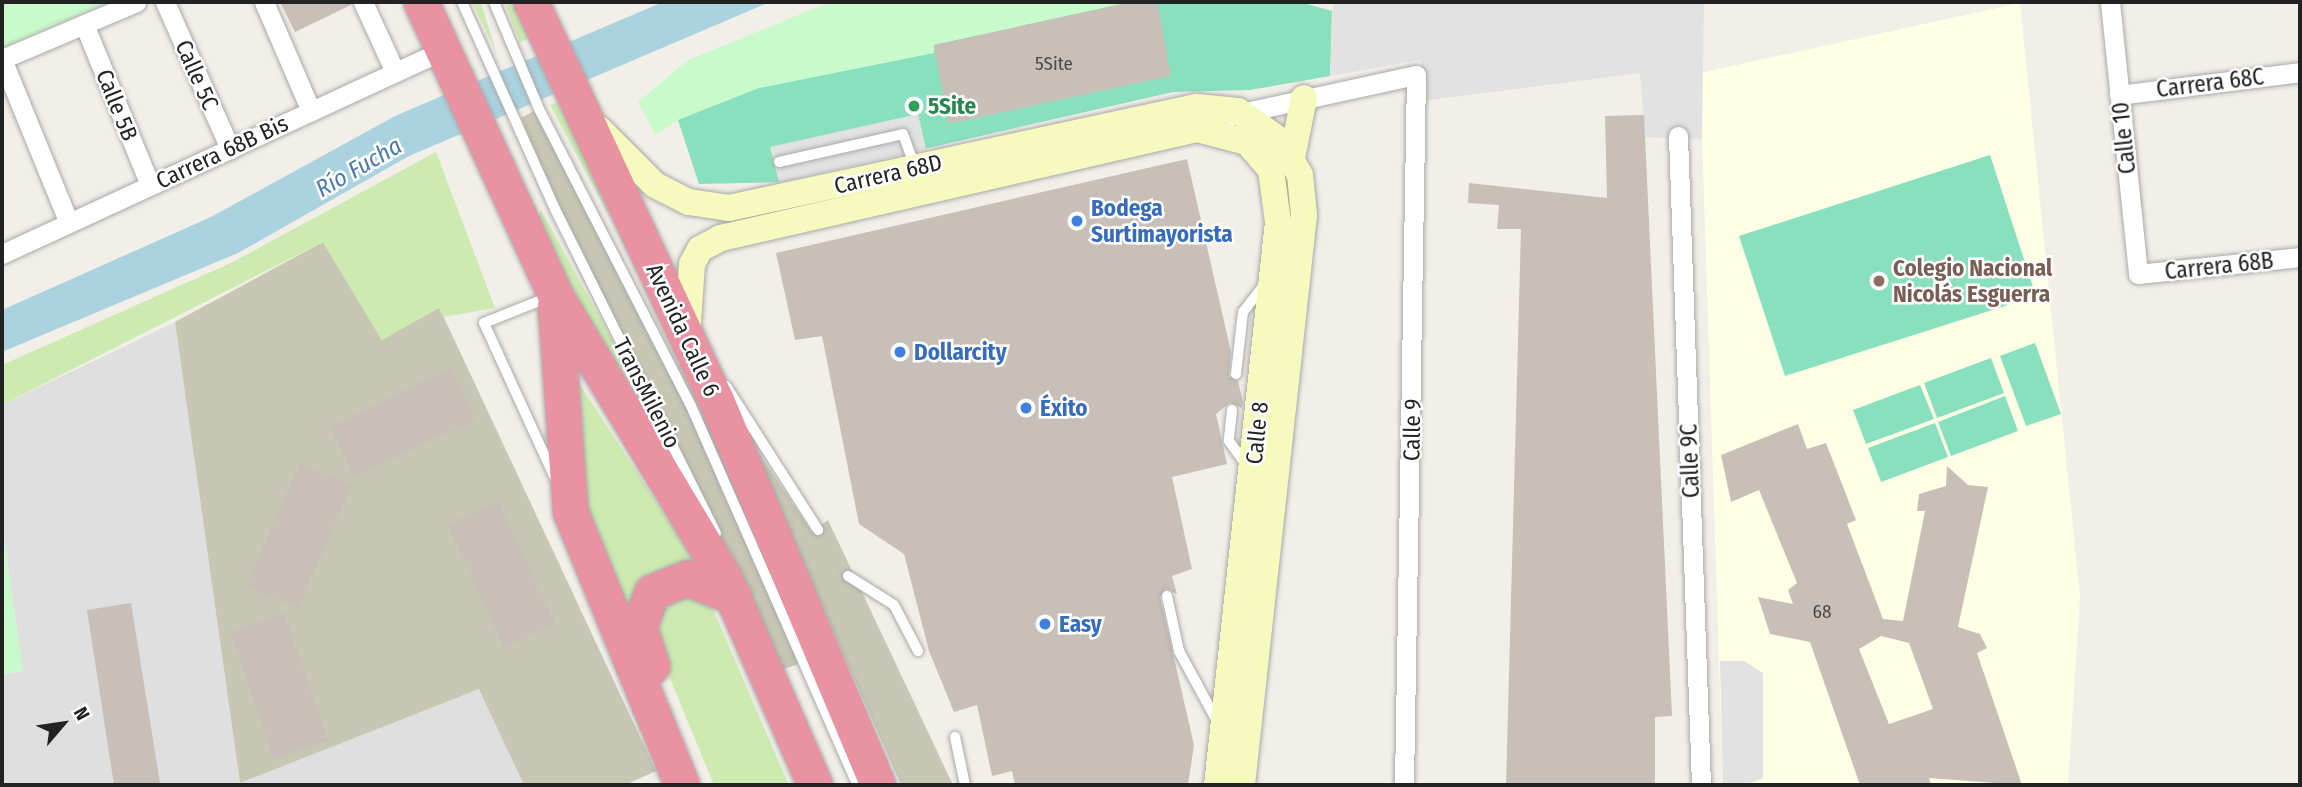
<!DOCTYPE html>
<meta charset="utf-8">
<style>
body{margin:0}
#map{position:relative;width:2302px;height:787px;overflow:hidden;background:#f2efe9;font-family:"Fira Sans Condensed",sans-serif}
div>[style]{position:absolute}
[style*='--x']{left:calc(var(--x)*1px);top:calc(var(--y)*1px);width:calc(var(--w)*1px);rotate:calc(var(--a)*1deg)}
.residential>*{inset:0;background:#e0dfdf}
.education>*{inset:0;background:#ffffe5}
.construction>*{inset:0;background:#c7c7b4}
.grass>*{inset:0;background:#cdebb0}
.park>*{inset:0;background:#c8facc}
.pitch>*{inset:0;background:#88e0be}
.parking>*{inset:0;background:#e2e2e2}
.water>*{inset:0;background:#aad3df}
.building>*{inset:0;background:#c7bfb8}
.roads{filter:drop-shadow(0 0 2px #a9a9a9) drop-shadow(0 0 2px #a9a9a9)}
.lane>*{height:10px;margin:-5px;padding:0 5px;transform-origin:5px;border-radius:5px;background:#fff}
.street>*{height:19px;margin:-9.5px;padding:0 9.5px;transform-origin:9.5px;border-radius:9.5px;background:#fff}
.secondary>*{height:26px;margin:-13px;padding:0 13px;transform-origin:13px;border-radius:13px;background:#f7fabf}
.highway>*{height:35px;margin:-17.5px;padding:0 17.5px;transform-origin:17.5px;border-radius:17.5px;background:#e892a2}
.dots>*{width:19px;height:19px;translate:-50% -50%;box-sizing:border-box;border:4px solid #fff;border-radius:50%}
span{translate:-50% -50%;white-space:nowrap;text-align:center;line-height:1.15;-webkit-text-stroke:5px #fff;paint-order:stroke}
.number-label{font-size:19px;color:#4b4948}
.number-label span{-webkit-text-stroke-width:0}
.street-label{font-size:23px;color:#222}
.leisure-label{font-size:23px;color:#27864d;font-weight:700}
.left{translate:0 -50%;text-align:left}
.shop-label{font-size:23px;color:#366cbe;font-weight:700}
.education-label{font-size:23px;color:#785e54;font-weight:700}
.water-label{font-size:24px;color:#4a7aab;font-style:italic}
.frame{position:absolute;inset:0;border:4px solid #222;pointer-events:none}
.north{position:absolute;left:28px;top:689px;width:70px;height:70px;-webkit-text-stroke:5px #fff;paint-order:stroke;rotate:61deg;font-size:19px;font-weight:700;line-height:28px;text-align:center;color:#222}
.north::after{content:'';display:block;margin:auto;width:24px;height:32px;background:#222;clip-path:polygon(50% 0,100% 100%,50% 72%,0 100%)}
</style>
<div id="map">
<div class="residential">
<div style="clip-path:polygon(175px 322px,240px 783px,479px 688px,524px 785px,2px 785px,2px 674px,23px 671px,2px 526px,2px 405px)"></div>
</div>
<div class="education">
<div style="clip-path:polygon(2020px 3px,2080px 597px,2068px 785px,1723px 785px,1700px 73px)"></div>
</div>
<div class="construction">
<div style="clip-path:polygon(536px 110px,688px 408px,799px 664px,783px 669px,556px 206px,521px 118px)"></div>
<div style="clip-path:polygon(323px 242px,382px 340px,439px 307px,656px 771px,625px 785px,524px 785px,479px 689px,240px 783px,175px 322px)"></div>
<div style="clip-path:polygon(748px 437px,812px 532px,828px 520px,953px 785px,901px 785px)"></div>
</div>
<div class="grass">
<div style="clip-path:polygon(472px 2px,481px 2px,496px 52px)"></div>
<div style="clip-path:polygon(504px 2px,516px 2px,531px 36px,520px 43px)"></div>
<div style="clip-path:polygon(560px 102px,614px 225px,550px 105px)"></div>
<div style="clip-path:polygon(436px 152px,495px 308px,444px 317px,439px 308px,382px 340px,323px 242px,2px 405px,2px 365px,233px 262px)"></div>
<div style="clip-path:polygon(541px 210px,616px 347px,669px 460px,625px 407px,538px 218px)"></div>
<div style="clip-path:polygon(569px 368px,698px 566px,628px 612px,581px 511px)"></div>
<div style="clip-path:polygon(667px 595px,708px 598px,789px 785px,714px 785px,652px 635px)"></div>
</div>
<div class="park">
<div style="clip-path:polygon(2px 2px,109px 2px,2px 48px)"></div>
<div style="clip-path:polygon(830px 2px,1131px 2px,934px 45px,934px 53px,678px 120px,655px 135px,638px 102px,688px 60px)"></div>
<div style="clip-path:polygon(2px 526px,23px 671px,2px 674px)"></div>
</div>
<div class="pitch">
<div style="clip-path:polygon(1131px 2px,1300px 2px,1332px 11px,1330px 76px,1250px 90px,1173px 92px,779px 182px,699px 184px,678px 120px,759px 88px,934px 53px,934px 45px)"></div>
<div style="clip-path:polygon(1990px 155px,2036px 296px,1785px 376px,1739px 236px)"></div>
<div style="clip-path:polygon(2035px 343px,2061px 414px,2026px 426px,2000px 356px)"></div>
<div style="clip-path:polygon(1991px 358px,2004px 393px,1937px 418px,1924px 383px)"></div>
<div style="clip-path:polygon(1920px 385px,1934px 419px,1866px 444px,1853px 410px)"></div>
<div style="clip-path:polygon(2005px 396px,2018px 431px,1951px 456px,1938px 422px)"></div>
<div style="clip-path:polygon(1935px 423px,1948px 457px,1881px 482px,1868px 448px)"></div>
</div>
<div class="parking">
<div style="clip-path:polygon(1333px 2px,1704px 2px,1702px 139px,1645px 137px,1640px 73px,1422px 101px,1421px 60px,1330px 76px)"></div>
<div style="clip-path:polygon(918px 114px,926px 149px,779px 182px,770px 147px)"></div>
<div style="clip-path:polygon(1720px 661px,1744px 661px,1763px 673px,1763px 778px,1746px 785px,1723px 785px)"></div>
</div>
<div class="water">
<div style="clip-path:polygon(663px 2px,770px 2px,409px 156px,238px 253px,2px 352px,2px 310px,211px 217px,395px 116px)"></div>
</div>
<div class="building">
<div style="clip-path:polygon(280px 2px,351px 2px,351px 5px,295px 32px)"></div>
<div style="clip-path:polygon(1131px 2px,1158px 5px,1171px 76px,948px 124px,934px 45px)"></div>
<div style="clip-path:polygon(1644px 115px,1672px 716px,1655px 717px,1655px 785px,1506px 785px,1521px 229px,1497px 229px,1499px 205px,1468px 203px,1469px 183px,1607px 198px,1605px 116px)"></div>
<div style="clip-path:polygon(1187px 159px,1231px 352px,1229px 376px,1238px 381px,1243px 402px,1242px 408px,1230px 403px,1216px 414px,1227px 464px,1172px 477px,1192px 569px,1172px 576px,1177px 594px,1166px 589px,1160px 597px,1194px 745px,1188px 785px,1015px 785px,1012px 771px,992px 776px,977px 705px,954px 712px,929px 651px,904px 554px,859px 524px,822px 336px,795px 340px,776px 253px)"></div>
<div style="clip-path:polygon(451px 368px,476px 420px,354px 477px,330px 426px)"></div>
<div style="clip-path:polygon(evenodd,1798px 424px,1807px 449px,1826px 443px,1856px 520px,1847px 524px,1883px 619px,1903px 621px,1925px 511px,1917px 511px,1919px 494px,1946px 486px,1947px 466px,1968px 485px,1988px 487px,1958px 627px,1980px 634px,1987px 648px,1977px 653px,2022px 785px,1929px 778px,1931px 785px,1860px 785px,1810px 642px,1770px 634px,1758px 597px,1793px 604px,1788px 590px,1797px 583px,1759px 490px,1731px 502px,1721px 455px,1798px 424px,1881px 636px,1909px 643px,1933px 709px,1889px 724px,1859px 649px,1881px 636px)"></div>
<div style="clip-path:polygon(300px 462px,352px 485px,298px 609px,246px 586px)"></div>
<div style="clip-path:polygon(498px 501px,556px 624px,504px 648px,447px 525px)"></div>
<div style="clip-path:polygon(131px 603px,160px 783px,114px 785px,87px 610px)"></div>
<div style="clip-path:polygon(284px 613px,328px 741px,274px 759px,230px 631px)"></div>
</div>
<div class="roads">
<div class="lane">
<div style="--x:462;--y:2;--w:227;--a:65.8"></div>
<div style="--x:555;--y:209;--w:362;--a:63.6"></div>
<div style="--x:494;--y:2;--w:116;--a:67.2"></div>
<div style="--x:539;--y:109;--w:334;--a:62.9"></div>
<div style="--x:691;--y:406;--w:414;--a:66.3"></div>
<div style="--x:779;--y:162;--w:127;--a:-12.7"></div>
<div style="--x:903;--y:134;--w:33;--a:70"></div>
<div style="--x:549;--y:297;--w:70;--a:158.2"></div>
<div style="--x:484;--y:323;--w:168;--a:65.4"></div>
<div style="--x:1236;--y:374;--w:62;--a:-83.6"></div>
<div style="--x:1243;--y:312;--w:34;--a:-52"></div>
<div style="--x:726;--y:386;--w:171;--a:57.4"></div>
<div style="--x:1232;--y:410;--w:31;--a:96"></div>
<div style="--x:1229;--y:441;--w:31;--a:54"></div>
<div style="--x:848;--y:576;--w:54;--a:32.2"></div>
<div style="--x:894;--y:605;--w:52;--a:62.4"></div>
<div style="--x:1167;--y:596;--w:56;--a:77.7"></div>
<div style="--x:1179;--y:651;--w:80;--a:61.5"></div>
<div style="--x:955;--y:737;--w:49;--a:78.2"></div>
</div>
<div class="street">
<div style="--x:165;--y:2;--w:161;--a:66.1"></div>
<div style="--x:264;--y:2;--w:119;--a:66.7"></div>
<div style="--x:363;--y:2;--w:77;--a:65.4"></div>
<div style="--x:2110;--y:2;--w:273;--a:84.1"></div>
<div style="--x:2138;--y:274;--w:163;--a:-6"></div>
<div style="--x:84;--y:24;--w:174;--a:67.7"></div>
<div style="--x:2;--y:59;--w:177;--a:67.8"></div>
<div style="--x:2;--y:59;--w:146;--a:-23"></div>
<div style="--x:2119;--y:95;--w:182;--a:-7.2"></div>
<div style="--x:1232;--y:115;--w:188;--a:-12.3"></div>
<div style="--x:1416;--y:75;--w:710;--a:90.97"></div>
<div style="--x:1678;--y:136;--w:649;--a:87.97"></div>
<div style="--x:2;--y:254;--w:486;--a:-24.8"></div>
</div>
<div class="secondary">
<div style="--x:599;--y:129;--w:79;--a:45"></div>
<div style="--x:655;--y:185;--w:38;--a:27"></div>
<div style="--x:689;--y:202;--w:40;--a:8.5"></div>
<div style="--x:729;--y:208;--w:479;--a:-12.2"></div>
<div style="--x:1197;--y:107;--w:41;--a:5.6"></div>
<div style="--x:1238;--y:111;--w:52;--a:34.9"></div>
<div style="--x:1281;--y:141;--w:39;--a:61"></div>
<div style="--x:1300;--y:175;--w:40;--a:84.3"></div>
<div style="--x:1304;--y:215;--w:573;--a:96.21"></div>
<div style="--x:1292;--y:158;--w:61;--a:-78.7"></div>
<div style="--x:687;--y:336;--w:72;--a:-86"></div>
<div style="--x:692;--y:264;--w:17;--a:-62"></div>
<div style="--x:700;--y:249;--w:24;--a:-28"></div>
<div style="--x:721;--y:238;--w:488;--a:-12.9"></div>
<div style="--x:1197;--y:129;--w:52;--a:14.6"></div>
<div style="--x:1247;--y:142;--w:37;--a:49"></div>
<div style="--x:1271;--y:170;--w:52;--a:82.3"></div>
<div style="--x:1278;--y:222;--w:566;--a:96.18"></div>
</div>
<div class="highway">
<div style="--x:421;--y:2;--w:322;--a:65.4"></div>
<div style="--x:555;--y:295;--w:329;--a:59.1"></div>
<div style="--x:724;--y:577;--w:227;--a:66.4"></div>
<div style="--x:531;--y:2;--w:439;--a:65.1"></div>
<div style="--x:716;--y:400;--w:418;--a:67.2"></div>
<div style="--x:555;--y:305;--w:207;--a:85.8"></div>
<div style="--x:570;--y:511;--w:296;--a:67.8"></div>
<div style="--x:652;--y:666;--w:41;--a:-108.4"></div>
<div style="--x:639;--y:627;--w:37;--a:-70"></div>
<div style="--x:652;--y:592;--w:38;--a:-22"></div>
<div style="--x:687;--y:578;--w:51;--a:22"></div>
</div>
</div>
<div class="dots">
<div style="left:914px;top:106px;background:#2e9e5b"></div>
<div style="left:1077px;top:221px;background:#3f7fe0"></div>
<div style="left:1879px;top:281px;background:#8d6e63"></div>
<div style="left:900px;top:352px;background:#3f7fe0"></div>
<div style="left:1026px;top:408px;background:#3f7fe0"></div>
<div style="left:1045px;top:624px;background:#3f7fe0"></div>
</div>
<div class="number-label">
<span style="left:1054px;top:64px">5Site</span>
<span style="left:1822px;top:612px">68</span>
</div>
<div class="street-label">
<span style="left:197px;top:75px;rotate:66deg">Calle 5C</span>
<span style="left:2210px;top:83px;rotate:-7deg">Carrera 68C</span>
<span style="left:117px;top:105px;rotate:68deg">Calle 5B</span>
<span style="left:2124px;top:138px;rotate:-96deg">Calle 10</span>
<span style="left:222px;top:152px;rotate:-25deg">Carrera 68B Bis</span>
<span style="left:888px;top:174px;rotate:-13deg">Carrera 68D</span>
<span style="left:2219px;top:266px;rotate:-6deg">Carrera 68B</span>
<span style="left:683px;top:330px;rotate:65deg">Avenida Calle 6</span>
<span style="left:647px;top:393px;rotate:63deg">TransMilenio</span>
<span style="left:1412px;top:430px;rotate:-89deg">Calle 9</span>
<span style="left:1257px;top:433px;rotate:-84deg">Calle 8</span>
<span style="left:1690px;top:461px;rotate:-92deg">Calle 9C</span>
</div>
<div class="leisure-label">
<span class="left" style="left:928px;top:106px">5Site</span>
</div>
<div class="shop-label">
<span class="left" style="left:1091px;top:221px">Bodega<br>Surtimayorista</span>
<span class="left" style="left:914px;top:352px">Dollarcity</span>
<span class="left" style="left:1040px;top:408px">Éxito</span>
<span class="left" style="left:1059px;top:624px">Easy</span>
</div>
<div class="education-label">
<span class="left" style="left:1893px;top:281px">Colegio Nacional<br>Nicolás Esguerra</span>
</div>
<div class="water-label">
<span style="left:359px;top:168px;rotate:-30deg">Río Fucha</span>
</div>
<div class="frame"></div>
<div class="north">N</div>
</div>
